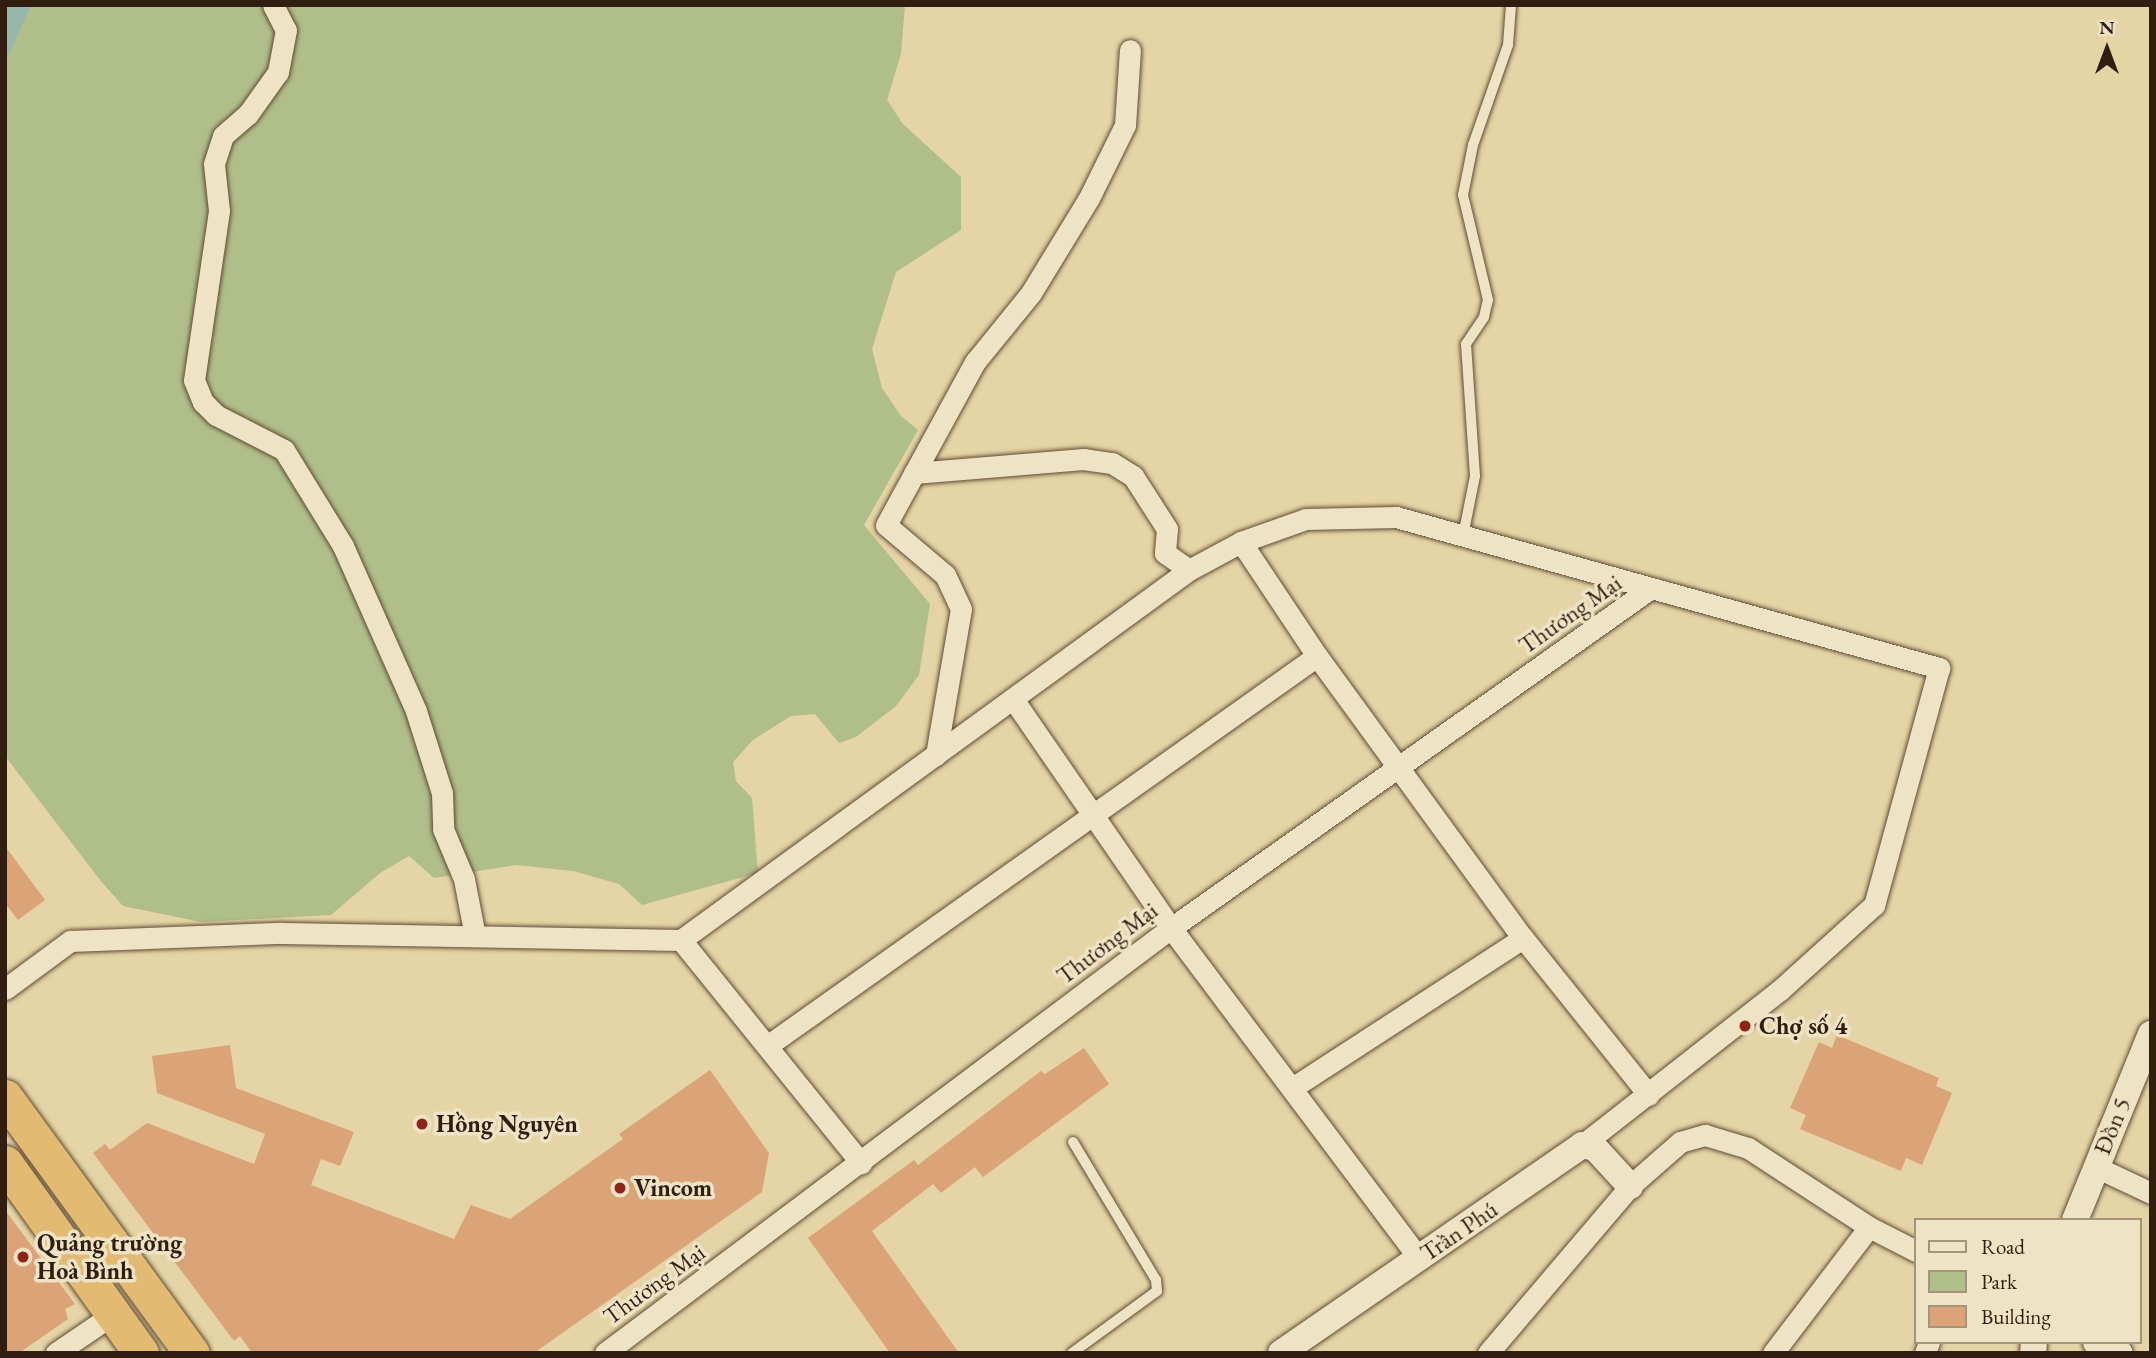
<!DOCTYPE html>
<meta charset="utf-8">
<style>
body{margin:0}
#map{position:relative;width:2156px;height:1358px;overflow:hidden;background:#e5d4a5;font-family:"EB Garamond",serif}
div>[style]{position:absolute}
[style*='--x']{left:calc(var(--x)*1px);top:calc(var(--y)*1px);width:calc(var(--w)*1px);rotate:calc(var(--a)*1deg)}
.green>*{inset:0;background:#b0be8a}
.water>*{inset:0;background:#96b8ab}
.building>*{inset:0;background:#daa378}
.roads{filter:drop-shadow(0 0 2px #5f4c36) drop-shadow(0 0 2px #5f4c36)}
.service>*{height:10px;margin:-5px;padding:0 5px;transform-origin:5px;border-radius:5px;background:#eee3c4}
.minor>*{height:21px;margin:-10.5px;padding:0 10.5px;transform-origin:10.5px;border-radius:10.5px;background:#eee3c4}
.tertiary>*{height:26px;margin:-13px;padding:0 13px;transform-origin:13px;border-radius:13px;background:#eee3c4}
.trunk>*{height:35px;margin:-17.5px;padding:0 17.5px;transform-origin:17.5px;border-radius:17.5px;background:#e2ba72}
.dots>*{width:19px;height:19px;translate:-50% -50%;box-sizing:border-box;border:4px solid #eee3c4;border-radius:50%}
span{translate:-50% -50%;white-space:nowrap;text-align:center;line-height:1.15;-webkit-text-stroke:7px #eee3c4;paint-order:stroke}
.street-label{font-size:24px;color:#321e11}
.poi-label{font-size:24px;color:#321e11;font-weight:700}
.left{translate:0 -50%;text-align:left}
.frame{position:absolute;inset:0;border:7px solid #321e11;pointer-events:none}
.legend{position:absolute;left:1914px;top:1218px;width:228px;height:126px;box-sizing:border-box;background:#eee3c4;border:2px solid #a3947c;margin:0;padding:9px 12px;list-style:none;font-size:21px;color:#321e11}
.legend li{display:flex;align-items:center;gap:14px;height:35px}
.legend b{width:35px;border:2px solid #a3947c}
.north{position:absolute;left:2072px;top:14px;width:70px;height:70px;-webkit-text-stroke:5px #eee3c4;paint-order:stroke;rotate:0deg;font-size:19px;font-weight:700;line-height:28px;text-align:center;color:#321e11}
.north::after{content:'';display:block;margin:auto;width:24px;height:32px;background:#321e11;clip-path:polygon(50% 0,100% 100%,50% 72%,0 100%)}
</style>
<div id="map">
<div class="green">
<div style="clip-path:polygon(28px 5px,905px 5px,901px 54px,887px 100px,903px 124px,961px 177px,961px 230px,896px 272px,872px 349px,882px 388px,901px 416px,918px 430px,864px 525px,930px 604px,919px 675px,896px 706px,856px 737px,839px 743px,815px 714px,791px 716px,753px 740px,733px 762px,736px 781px,752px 798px,758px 873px,642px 905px,619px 884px,573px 871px,516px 865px,434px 878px,409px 856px,380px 873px,331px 915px,201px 922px,123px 906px,100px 880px,5px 756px,5px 27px)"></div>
</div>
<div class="water">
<div style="clip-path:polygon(5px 5px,31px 5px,5px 63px)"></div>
</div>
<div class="building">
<div style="clip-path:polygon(5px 846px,45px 900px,18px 920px,5px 903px)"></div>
<div style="clip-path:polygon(1837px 1035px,1939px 1078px,1936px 1086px,1952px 1093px,1922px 1165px,1906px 1158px,1901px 1171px,1800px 1129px,1806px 1115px,1790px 1108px,1819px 1042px,1832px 1048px)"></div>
<div style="clip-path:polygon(230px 1045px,236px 1088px,354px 1132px,340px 1166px,321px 1159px,311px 1185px,454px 1239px,471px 1205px,510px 1219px,623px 1139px,619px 1134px,710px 1070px,769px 1153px,762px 1192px,534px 1353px,252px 1353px,240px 1336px,234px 1341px,93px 1153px,105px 1144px,110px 1150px,147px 1123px,254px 1164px,265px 1134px,157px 1093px,152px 1056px)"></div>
<div style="clip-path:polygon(1084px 1048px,1109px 1084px,983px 1177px,975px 1167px,941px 1193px,933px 1184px,872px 1231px,959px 1353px,890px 1353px,808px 1238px,914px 1160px,918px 1165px,1041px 1071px,1045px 1074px)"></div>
<div style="clip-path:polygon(5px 1210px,75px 1304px,65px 1309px,68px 1319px,19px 1353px,5px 1353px)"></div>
</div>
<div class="roads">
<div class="service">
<div style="--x:1463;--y:536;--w:61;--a:-78.7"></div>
<div style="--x:1475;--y:476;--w:132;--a:-93.9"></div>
<div style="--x:1466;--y:344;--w:32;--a:-56"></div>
<div style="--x:1484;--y:317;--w:17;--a:-77"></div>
<div style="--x:1488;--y:300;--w:108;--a:-103.4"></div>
<div style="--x:1463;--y:195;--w:51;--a:-78.7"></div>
<div style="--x:1473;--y:145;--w:106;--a:-70.7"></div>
<div style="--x:1508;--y:45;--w:40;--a:-85.7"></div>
<div style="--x:1072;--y:1353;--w:105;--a:-36.1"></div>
<div style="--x:1157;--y:1291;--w:11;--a:-95"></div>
<div style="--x:1156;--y:1280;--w:161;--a:-121"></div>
</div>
<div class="minor">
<div style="--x:273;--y:5;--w:28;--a:63"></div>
<div style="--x:286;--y:30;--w:43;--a:100.8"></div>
<div style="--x:278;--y:72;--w:52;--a:125.5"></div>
<div style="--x:248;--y:114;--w:33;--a:139"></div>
<div style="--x:223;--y:136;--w:29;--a:108"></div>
<div style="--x:214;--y:164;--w:47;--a:83.9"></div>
<div style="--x:219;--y:211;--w:171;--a:98.4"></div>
<div style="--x:194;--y:380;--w:24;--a:68"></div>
<div style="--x:203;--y:402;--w:18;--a:45"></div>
<div style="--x:216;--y:415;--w:76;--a:27.2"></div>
<div style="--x:284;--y:450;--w:113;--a:58.4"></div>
<div style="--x:343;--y:546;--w:180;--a:66.1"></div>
<div style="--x:416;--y:711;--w:86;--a:72.4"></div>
<div style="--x:442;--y:793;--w:36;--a:88"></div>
<div style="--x:443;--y:829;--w:54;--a:67.2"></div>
<div style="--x:464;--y:879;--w:58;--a:79.1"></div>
<div style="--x:914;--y:473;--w:170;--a:-4.7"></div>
<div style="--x:1083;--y:459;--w:29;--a:8"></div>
<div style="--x:1112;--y:463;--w:25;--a:32"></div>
<div style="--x:1133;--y:476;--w:63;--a:57.3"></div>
<div style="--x:1167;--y:529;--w:24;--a:95"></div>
<div style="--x:1165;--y:553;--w:29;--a:35"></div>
<div style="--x:1241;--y:542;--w:137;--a:56.3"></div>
<div style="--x:1317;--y:656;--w:349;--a:53.9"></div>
<div style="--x:1523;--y:938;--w:201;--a:51.3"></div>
<div style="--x:1013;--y:699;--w:278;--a:55.4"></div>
<div style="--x:1171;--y:928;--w:413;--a:53.1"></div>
<div style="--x:936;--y:755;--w:148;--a:-80.3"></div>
<div style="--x:961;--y:609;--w:38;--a:-115"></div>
<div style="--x:945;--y:575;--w:77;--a:-139.7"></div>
<div style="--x:886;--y:525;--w:186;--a:-61.4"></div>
<div style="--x:975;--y:362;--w:89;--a:-50.9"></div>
<div style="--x:1031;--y:293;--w:111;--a:-58.6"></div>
<div style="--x:1089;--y:198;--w:81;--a:-63.7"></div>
<div style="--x:1125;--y:125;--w:75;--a:-86.2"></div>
<div style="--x:681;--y:940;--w:287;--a:51.1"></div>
<div style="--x:5;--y:989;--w:81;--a:-36.4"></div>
<div style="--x:70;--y:941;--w:212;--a:-2.2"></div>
<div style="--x:282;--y:933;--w:399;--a:1"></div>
<div style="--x:681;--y:940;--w:628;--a:-36.07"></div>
<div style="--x:1189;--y:570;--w:59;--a:-28.3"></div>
<div style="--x:1241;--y:542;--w:69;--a:-19.5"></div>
<div style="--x:1306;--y:519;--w:90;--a:-1.3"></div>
<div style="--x:1396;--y:517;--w:564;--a:15.54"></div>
<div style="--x:1939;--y:668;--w:246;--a:105.3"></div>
<div style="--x:1874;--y:905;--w:127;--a:137.9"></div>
<div style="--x:1780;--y:990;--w:251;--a:141.9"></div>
<div style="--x:767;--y:1046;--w:674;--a:-35.34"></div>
<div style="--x:1292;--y:1088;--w:275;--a:-33"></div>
<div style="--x:2096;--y:1167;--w:61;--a:25.3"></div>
<div style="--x:56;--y:1353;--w:68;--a:-34.2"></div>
<div style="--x:605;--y:1353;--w:708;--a:-36.9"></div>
<div style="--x:1171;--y:928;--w:588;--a:-35.31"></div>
<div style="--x:1488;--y:1353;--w:219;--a:-49.6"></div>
<div style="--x:1630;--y:1186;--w:67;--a:-41.3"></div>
<div style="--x:1680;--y:1142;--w:26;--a:-16"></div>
<div style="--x:1705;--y:1135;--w:45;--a:16.8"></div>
<div style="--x:1748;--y:1148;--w:145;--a:33.1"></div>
<div style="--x:1869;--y:1227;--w:53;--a:27.1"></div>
<div style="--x:1773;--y:1353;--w:158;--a:-52.7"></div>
<div style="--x:1925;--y:1353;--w:12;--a:-70"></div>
</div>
<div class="tertiary">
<div style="--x:2075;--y:1220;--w:201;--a:-67.8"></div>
<div style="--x:2096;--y:1342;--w:26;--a:25"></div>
<div style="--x:1281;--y:1353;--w:366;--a:-34.6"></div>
<div style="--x:1582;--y:1145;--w:13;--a:13"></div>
<div style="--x:1595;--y:1148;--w:52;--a:47.4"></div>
<div style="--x:2033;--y:1353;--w:11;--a:-85"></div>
</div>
<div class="trunk">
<div style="--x:5;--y:1097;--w:317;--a:53.9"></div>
<div style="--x:5;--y:1163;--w:234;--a:54.4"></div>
</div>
</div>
<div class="dots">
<div style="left:1745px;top:1026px;background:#8f2418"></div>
<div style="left:422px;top:1124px;background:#8f2418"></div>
<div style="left:620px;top:1188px;background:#8f2418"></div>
<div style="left:23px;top:1257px;background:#8f2418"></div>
</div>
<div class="street-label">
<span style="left:1570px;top:614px;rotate:-35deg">Thương Mại</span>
<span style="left:1107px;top:943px;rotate:-37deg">Thương Mại</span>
<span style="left:2112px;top:1126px;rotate:-68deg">Đồn 5</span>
<span style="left:1459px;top:1231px;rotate:-34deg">Trần Phú</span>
<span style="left:654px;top:1284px;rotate:-36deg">Thương Mại</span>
</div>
<div class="poi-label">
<span class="left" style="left:1759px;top:1026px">Chợ số 4</span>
<span class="left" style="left:436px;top:1124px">Hồng Nguyên</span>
<span class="left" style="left:634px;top:1188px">Vincom</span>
<span class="left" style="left:37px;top:1257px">Quảng trường<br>Hoà Bình</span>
</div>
<div class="frame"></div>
<ul class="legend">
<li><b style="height:9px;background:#eee3c4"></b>Road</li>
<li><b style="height:19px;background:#b0be8a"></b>Park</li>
<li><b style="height:19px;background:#daa378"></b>Building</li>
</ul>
<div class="north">N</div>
</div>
